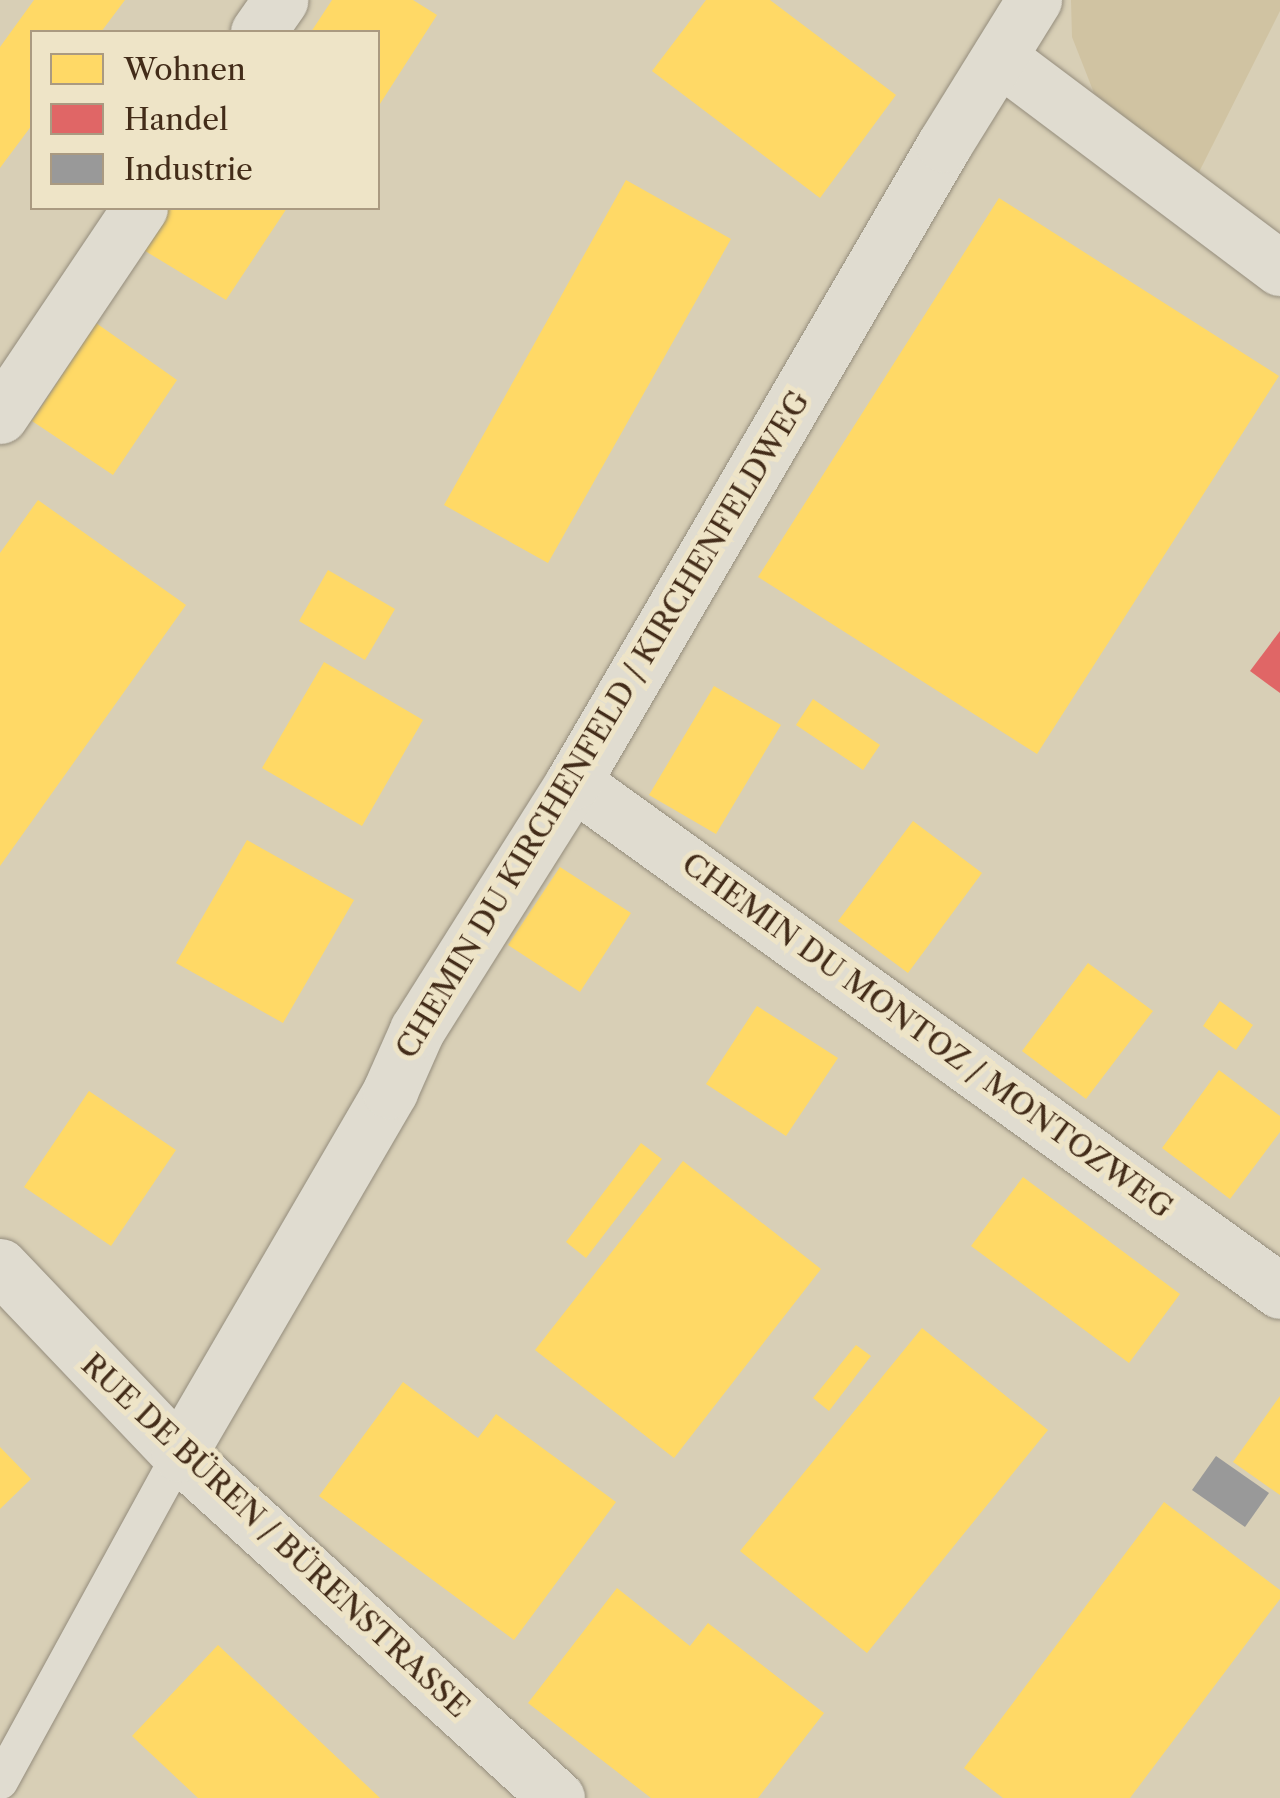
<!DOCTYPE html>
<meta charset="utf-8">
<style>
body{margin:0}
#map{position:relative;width:1280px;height:1798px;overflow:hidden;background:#d8cfb6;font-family:"Libre Caslon Text",serif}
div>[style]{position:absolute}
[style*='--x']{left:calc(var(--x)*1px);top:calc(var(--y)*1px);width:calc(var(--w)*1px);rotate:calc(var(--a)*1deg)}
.green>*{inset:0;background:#d0c3a2}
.homes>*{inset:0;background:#ffd966}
.shops>*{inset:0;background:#e06666}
.industry>*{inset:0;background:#999}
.roads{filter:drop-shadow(0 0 2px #948c7c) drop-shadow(0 0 2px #948c7c)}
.service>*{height:35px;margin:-17.5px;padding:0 17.5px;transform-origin:17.5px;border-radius:17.5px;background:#e0dcd0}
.minor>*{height:55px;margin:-27.5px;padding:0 27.5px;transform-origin:27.5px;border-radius:27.5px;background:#e0dcd0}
span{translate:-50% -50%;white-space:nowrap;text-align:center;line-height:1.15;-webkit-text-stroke:10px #eee4c7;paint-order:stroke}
.street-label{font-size:30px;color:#432c19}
.legend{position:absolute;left:30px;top:30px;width:350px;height:180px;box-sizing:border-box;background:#eee4c7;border:2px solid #aa9a81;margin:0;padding:12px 18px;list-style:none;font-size:30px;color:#432c19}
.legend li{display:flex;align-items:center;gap:20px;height:50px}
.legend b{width:50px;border:2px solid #aa9a81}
</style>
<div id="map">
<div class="green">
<div style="clip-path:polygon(1071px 0,1280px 0,1280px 11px,1198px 174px,1094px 93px,1072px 37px)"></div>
</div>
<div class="homes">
<div style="clip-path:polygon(34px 0,125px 0,101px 32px,32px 32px,32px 125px,0 168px,0 47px)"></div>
<div style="clip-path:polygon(332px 0,413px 0,437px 15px,378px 107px,378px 32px,311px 32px)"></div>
<div style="clip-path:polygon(706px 0,770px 0,896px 95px,820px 198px,652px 71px)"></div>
<div style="clip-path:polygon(626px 180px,731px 239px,548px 563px,444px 505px)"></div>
<div style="clip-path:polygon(999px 198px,1279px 376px,1037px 754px,758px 577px)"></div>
<div style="clip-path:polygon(155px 208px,287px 208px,226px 300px,132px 243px)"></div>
<div style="clip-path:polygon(96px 323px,177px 380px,113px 475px,32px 421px)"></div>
<div style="clip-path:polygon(38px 500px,186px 605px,0 866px,0 553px)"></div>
<div style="clip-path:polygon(328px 570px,395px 609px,365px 660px,299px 621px)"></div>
<div style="clip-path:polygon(324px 662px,423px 720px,362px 826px,262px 768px)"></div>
<div style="clip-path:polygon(714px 686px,781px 725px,716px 834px,649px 795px)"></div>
<div style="clip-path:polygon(813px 699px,880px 745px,863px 770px,796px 725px)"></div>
<div style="clip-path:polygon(913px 821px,982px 873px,908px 973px,838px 921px)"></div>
<div style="clip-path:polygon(247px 840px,354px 900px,283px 1023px,176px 963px)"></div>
<div style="clip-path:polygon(560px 867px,631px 913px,580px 992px,508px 945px)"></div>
<div style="clip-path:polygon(1088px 963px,1153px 1011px,1086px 1099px,1022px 1051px)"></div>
<div style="clip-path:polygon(1220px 1001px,1253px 1025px,1236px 1050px,1203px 1026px)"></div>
<div style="clip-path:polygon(757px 1006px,838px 1058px,786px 1136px,706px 1084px)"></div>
<div style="clip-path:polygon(1219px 1070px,1280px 1116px,1280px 1132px,1230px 1199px,1162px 1148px)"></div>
<div style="clip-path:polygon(89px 1091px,176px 1150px,111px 1246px,24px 1187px)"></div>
<div style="clip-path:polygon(641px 1143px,662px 1159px,586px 1258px,566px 1242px)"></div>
<div style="clip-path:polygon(683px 1161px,821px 1269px,674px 1458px,535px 1350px)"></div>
<div style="clip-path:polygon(1023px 1177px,1180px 1294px,1129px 1363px,971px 1246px)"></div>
<div style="clip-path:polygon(922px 1328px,1048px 1430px,867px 1653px,740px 1551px)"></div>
<div style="clip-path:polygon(856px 1345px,871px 1356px,829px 1411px,813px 1398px)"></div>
<div style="clip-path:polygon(403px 1382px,478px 1438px,496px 1414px,616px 1502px,514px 1640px,319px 1496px)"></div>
<div style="clip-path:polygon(1280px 1396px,1280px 1495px,1233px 1462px)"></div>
<div style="clip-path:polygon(0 1447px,31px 1479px,0 1509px)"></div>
<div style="clip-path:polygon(1164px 1502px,1280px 1590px,1280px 1599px,1130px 1798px,1003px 1798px,964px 1768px)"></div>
<div style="clip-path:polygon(617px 1588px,690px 1646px,708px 1623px,824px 1713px,758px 1798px,651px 1798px,528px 1703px)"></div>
<div style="clip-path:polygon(218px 1645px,380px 1798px,198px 1798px,132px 1736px)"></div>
</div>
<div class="shops">
<div style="clip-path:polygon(1280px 631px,1280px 693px,1250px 671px)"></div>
</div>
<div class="industry">
<div style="clip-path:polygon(1216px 1456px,1269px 1493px,1245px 1527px,1192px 1490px)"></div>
</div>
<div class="roads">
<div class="service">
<div style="--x:0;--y:1781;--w:373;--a:-61.3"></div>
</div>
<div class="minor">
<div style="--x:258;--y:32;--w:39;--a:-55"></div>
<div style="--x:1000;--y:58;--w:350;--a:36.9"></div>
<div style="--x:0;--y:416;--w:251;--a:-56.1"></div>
<div style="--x:573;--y:782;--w:871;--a:35.75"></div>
<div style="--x:0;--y:1266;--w:260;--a:46.4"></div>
<div style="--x:179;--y:1454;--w:511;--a:42.3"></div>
<div style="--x:179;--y:1454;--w:420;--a:-59.8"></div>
<div style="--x:390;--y:1091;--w:67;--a:-66.1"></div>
<div style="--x:417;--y:1030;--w:293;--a:-57.8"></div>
<div style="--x:573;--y:782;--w:737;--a:-59.78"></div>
<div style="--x:944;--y:145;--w:171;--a:-58.2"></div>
</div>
</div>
<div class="street-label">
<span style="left:603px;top:725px;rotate:-59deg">CHEMIN DU KIRCHENFELD / KIRCHENFELDWEG</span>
<span style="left:927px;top:1036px;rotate:36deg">CHEMIN DU MONTOZ / MONTOZWEG</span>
<span style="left:275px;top:1536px;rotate:43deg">RUE DE BÜREN / BÜRENSTRASSE</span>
</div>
<ul class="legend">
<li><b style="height:28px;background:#ffd966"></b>Wohnen</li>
<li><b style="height:28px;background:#e06666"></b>Handel</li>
<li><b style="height:28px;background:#999"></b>Industrie</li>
</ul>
</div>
